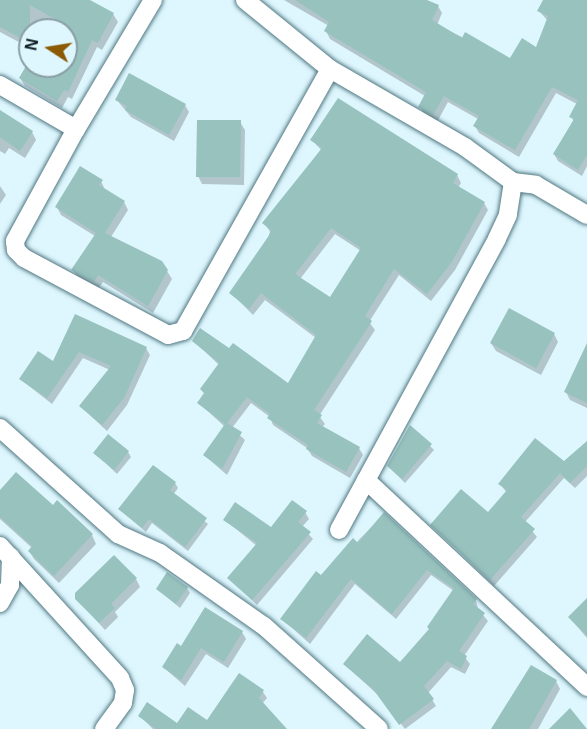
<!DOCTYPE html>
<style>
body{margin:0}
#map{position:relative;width:587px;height:729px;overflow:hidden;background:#def7fe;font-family:Helvetica,sans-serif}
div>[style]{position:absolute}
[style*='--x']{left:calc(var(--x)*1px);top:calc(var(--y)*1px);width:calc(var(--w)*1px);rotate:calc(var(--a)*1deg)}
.shadow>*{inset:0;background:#0003}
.building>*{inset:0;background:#97c2bd}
.roads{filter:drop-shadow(0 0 2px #507781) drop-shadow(0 0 2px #507781)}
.street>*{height:18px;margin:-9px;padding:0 9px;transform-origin:9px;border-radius:9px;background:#fff}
span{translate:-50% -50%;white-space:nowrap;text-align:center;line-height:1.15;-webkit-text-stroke:6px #def7fe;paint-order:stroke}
.north{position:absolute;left:18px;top:18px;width:60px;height:60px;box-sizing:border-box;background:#def7fe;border:2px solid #899ea4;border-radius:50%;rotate:282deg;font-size:16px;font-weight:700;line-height:24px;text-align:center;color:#09191d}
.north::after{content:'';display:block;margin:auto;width:21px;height:27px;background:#8c5a03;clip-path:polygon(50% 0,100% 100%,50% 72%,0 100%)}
</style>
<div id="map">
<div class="shadow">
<div style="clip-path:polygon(0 0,87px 0,113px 14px,118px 22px,102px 50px,97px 47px,72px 99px,68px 97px,62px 108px,25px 86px,20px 78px,30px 61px,30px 66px,66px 66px,66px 30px,30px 30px,30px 48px,0 32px)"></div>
<div style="clip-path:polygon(284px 0,425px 0,438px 6px,442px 13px,437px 25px,510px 60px,537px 49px,548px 21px,539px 11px,544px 0,587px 0,587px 166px,582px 176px,558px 161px,554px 154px,574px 122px,571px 116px,577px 104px,556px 93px,519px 157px,479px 133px,475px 126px,478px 119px,448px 102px,437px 122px,424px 114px,420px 107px,425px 96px,330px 39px,326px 31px,329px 26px)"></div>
<div style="clip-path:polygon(116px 99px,185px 105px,189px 112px,174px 141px,131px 117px)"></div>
<div style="clip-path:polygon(0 111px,32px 132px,36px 140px,25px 158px,9px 148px,5px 154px,0 151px)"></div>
<div style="clip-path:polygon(240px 122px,245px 130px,244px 185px,202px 184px,198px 176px)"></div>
<div style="clip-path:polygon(evenodd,312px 140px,457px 175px,461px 183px,458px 188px,484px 203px,488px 210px,455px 270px,431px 301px,399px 275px,369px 322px,375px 330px,319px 416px,325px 424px,322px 427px,359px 448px,363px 455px,350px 478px,312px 456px,307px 448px,273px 425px,270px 417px,251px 403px,232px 428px,245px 440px,227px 475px,204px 455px,225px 427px,199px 403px,205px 395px,202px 389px,219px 365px,194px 341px,230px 350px,288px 385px,316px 338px,265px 300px,253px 315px,231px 293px,271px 233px,264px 223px,322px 151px,312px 140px,335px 234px,361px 251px,330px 300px,300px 279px,335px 234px)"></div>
<div style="clip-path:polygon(101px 181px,105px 190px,124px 202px,128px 210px,111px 237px,167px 271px,172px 279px,153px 313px,103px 282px,98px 289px,78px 278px,73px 270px,95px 236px,61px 215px,57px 207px)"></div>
<div style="clip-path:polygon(0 186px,6px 195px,0 204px)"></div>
<div style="clip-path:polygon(76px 316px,146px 348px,150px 355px,127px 405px,107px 431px,81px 407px,110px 370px,83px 358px,52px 404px,20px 379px,54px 364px)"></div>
<div style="clip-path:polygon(554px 334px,558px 342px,541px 375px,496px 351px,491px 343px)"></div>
<div style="clip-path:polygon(587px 351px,587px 408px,570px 400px,566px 392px)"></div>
<div style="clip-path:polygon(411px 427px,434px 450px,405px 483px,388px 466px)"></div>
<div style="clip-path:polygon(587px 447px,587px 476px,575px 488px,564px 478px,525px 522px,537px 537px,494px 586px,432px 525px,488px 514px,507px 493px,500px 484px,564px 463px)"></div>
<div style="clip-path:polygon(128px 452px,131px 457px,117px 474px,95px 453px)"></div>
<div style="clip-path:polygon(153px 467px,175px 483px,178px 488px,173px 495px,208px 524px,188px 551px,152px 523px,146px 532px,119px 509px)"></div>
<div style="clip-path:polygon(0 492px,53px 507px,92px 535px,96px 544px,59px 583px,34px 559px,29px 551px,32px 548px,0 519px)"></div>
<div style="clip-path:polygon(305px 512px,309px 519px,302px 527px,313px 539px,257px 605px,229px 578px,257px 546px,225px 520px,272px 529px)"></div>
<div style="clip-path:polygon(384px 514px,476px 600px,478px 609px,488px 621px,464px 656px,470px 664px,465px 674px,451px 667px,428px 693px,436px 706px,405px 729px,378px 695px,344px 664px,400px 664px,430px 630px,454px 591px,431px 575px,396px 619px,355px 584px,310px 644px,282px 619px)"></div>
<div style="clip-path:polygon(136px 579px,140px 587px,115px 612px,118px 617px,105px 630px,77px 599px)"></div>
<div style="clip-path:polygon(187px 588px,190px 593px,180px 608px,157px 589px)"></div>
<div style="clip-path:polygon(587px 600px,587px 638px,569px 617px)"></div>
<div style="clip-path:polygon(242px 632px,246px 639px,228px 668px,206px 654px,185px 686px,163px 667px,181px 648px)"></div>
<div style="clip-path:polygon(239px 675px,263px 692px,267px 698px,262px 704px,284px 729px,153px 729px,140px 716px,177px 725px,207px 722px)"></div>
<div style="clip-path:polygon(556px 681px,560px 689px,538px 729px,493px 729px)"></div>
</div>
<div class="building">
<div style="clip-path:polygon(0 0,90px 0,114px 13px,98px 43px,92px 40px,68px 92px,64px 90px,57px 101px,19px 78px,26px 66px,66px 66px,66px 25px,30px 5px,30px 43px,0 27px)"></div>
<div style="clip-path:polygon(295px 0,427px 0,439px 5px,432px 20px,462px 38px,465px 32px,510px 58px,522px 38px,536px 47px,548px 16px,537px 11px,543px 0,587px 0,587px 155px,578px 170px,553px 154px,574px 119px,569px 117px,578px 100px,552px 87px,515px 150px,473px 126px,479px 116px,444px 96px,433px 115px,418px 107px,426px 92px,324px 31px,329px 22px)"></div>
<div style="clip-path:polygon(129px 73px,186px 104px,169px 135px,125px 110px,127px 106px,115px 100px)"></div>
<div style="clip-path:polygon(evenodd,338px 98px,458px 174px,453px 183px,485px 202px,451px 263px,427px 294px,394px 269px,365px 316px,372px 321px,314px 410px,322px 415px,317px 423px,360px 447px,346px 472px,306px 449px,308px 445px,267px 418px,270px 414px,247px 397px,227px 423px,242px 432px,222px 469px,203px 455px,225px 424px,197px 403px,204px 393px,200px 389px,219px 363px,192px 341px,200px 328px,229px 348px,233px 343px,288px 383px,316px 335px,261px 293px,249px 309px,229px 293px,268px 237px,271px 230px,262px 223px,322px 148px,310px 140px,338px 98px,331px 228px,361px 248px,330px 297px,295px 274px,331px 228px)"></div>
<div style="clip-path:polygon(0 110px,33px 131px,20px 151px,0 137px)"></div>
<div style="clip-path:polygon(197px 120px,241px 120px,240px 177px,196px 177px)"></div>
<div style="clip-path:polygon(80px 166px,103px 180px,99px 185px,125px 201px,105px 233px,162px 261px,168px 270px,148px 306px,98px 275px,94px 282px,71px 270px,96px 233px,55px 207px)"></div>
<div style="clip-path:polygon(509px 308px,555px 333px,536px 368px,490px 343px)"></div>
<div style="clip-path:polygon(75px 314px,147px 347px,124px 398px,102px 425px,79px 406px,111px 366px,79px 352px,47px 398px,19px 379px,38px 351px,53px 361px)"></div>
<div style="clip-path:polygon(587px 343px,587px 403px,564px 392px)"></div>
<div style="clip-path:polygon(410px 425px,432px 444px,402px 479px,387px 466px)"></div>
<div style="clip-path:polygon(108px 434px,129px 451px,114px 470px,93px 453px)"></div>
<div style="clip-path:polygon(535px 438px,564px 461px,587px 441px,587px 466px,570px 483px,560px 473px,521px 517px,535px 529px,490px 580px,430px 525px,461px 489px,488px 512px,507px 490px,498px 484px)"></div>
<div style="clip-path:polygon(153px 465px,176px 482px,170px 490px,207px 518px,185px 547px,149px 519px,142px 528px,118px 509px)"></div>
<div style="clip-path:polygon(16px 472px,53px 505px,57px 500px,93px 534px,54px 576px,28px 551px,32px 546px,0 517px,0 490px)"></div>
<div style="clip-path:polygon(292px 500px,307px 511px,298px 522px,311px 532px,252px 600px,227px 578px,257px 543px,223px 520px,235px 502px,271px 527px)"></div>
<div style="clip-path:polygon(384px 512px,477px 599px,473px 604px,485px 613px,459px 651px,467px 656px,461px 669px,447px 661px,424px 686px,434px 699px,399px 725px,373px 689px,343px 664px,367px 634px,400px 662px,429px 629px,427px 627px,454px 588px,427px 570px,392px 614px,351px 579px,306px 638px,280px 619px,316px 571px,321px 575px,353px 538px,358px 543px)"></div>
<div style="clip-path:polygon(114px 555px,137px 578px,111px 604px,115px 608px,99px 623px,75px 599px,75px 593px)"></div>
<div style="clip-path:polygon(167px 572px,188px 587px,176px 604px,156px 589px)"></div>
<div style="clip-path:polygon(587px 598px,587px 636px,568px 617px)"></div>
<div style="clip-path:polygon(205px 607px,243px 631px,224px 662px,201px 648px,181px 680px,162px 667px,177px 643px,181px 646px)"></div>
<div style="clip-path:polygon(531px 665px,557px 680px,529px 729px,491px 729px)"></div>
<div style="clip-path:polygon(239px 673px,264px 690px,259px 698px,287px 729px,156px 729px,138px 716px,147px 702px,177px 723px,188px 707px,207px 720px)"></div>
<div style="clip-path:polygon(570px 708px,587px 729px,549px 729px)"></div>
</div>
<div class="roads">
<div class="street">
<div style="--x:153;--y:0;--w:150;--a:120.8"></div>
<div style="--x:76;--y:129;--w:128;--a:118.6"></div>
<div style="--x:15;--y:241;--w:9;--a:84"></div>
<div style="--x:16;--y:250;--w:11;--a:45"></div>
<div style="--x:24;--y:258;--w:163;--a:28.1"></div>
<div style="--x:168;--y:335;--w:16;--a:-15"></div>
<div style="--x:183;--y:331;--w:300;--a:-60.7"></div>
<div style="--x:245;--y:0;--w:109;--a:39.1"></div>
<div style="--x:330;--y:69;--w:156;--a:30"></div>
<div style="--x:465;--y:147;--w:59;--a:36.1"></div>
<div style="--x:513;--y:182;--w:33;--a:99"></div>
<div style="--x:508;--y:215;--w:26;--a:115"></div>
<div style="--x:497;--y:239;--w:331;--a:118.5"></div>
<div style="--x:0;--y:85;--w:88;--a:30.1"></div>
<div style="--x:513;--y:182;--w:23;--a:7"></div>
<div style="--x:536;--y:185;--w:59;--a:30.5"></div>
<div style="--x:0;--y:428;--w:159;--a:41.9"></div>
<div style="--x:118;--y:534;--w:46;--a:24.3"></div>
<div style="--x:160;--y:553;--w:127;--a:35.1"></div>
<div style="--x:264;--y:626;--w:154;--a:41.8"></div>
<div style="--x:366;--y:480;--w:303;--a:43.1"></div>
<div style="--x:0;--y:546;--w:178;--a:47.7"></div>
<div style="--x:120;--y:678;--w:13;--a:67"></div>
<div style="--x:125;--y:690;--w:13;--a:99"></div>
<div style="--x:123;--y:703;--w:32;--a:126"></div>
<div style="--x:0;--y:603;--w:21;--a:-61"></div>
<div style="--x:10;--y:585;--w:28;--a:-88"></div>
</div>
</div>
<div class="north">N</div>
</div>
